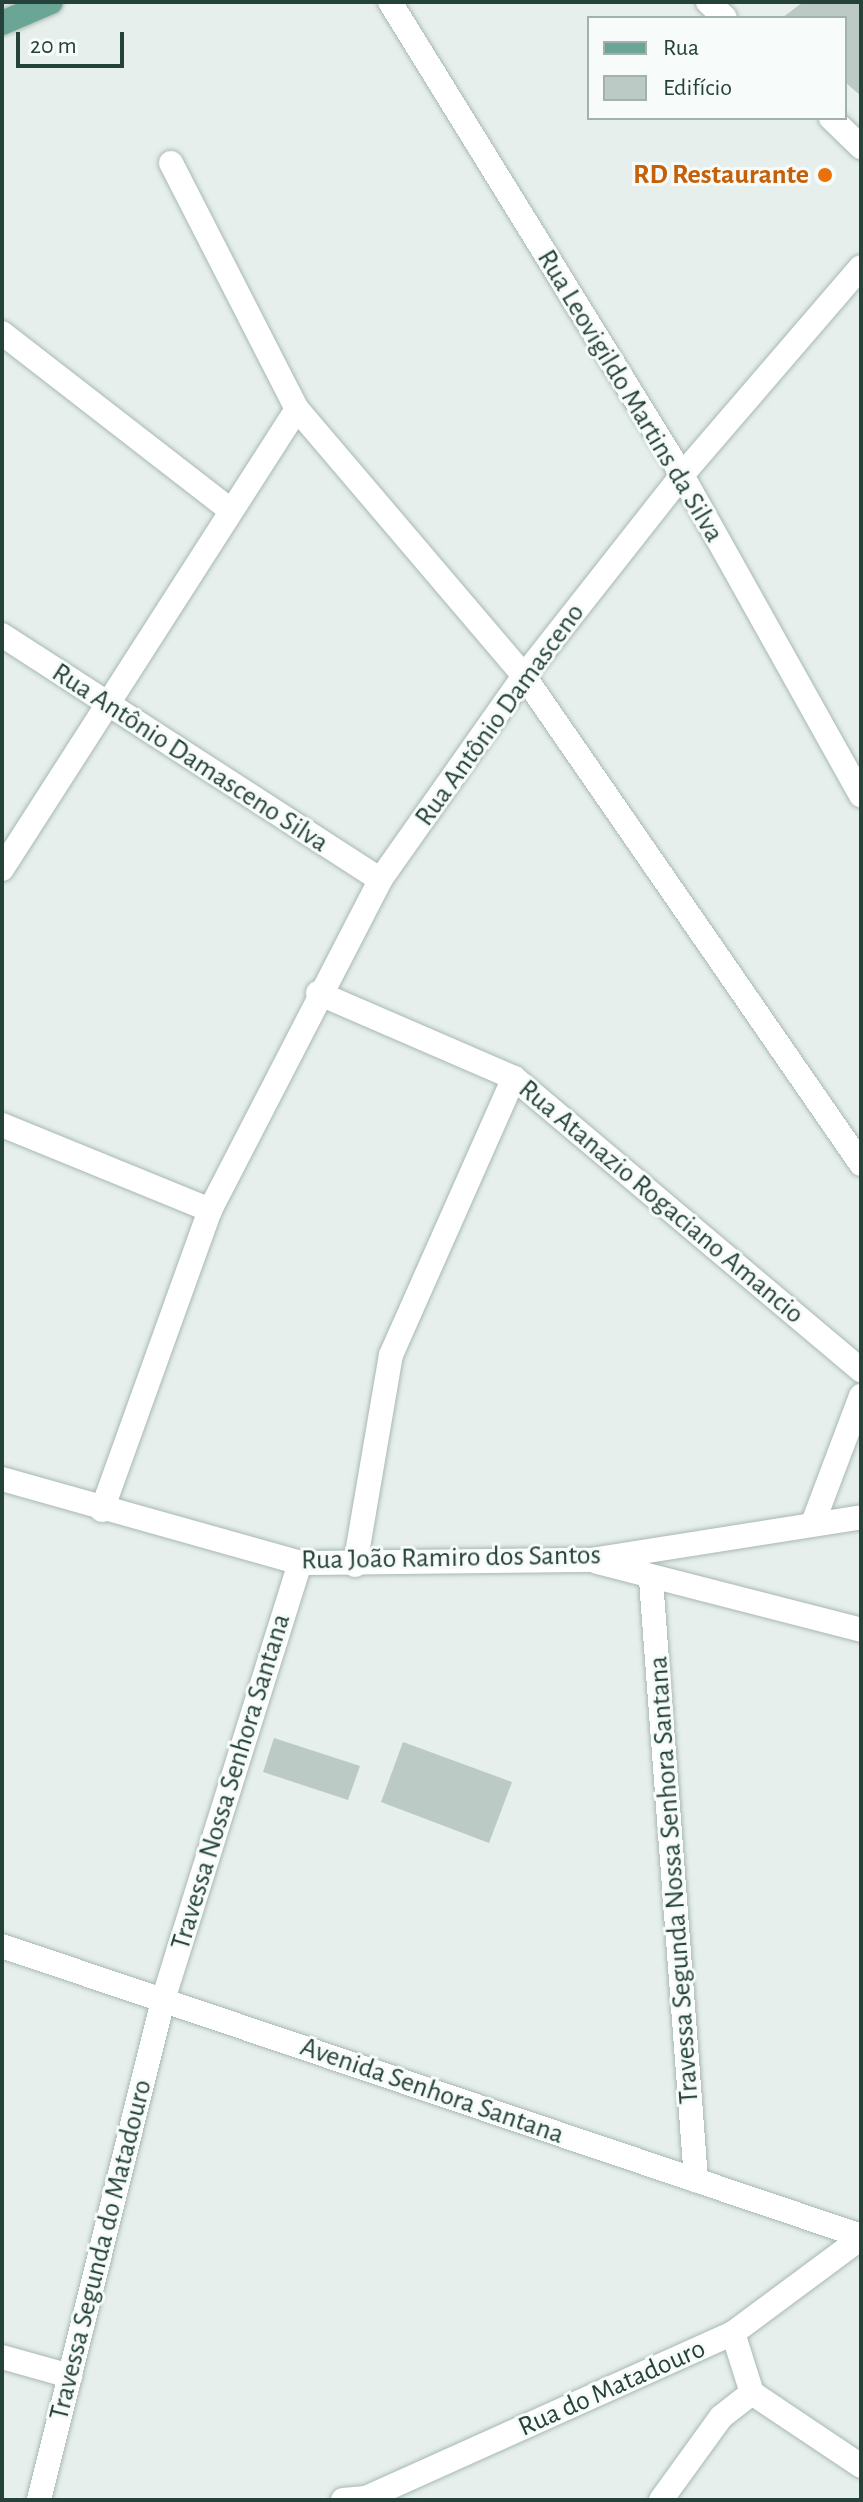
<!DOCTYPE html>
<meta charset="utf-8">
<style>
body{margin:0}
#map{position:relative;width:863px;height:2502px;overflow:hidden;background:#e6efeb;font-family:"Alegreya Sans",sans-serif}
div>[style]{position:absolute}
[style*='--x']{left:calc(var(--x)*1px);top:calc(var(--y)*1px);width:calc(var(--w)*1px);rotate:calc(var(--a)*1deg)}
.building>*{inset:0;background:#bbcac4}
.roads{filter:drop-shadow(0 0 2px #a8b8b2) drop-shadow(0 0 2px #a8b8b2)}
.minor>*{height:24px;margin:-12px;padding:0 12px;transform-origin:12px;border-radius:12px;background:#fff}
.major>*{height:24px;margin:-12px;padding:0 12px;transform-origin:12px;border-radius:12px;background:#6aa596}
.dots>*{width:22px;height:22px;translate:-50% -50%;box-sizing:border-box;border:4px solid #f7fbf9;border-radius:50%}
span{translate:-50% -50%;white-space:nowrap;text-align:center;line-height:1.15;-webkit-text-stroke:6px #f7fbf9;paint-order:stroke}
.food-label{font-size:28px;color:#c56008;font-weight:700}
.right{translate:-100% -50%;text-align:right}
.street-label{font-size:28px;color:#24423a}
.frame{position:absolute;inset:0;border:4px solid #24423a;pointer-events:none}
.legend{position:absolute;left:587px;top:16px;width:260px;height:104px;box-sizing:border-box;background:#f7fbf9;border:2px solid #a3b1ad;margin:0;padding:10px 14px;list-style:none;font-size:24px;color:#24423a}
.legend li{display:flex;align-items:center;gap:16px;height:40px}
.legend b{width:40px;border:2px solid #a3b1ad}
.scale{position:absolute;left:16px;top:32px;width:108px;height:36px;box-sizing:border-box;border:4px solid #24423a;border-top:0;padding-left:10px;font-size:24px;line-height:28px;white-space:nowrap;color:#24423a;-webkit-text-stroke:6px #f7fbf9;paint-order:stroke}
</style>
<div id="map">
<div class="building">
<div style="clip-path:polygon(803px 2px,861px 2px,861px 96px,845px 82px,845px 18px,782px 18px)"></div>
<div style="clip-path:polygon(274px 1738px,360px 1766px,348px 1800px,263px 1772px)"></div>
<div style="clip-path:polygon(403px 1742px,512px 1782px,489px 1843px,381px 1802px)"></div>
</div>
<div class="roads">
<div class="minor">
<div style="--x:390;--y:2;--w:556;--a:58.31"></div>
<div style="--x:682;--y:475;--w:367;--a:60.8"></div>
<div style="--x:708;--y:2;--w:23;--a:43"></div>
<div style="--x:831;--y:118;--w:42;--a:44"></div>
<div style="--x:171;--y:163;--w:276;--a:62.9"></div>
<div style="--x:297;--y:409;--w:350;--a:49.6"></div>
<div style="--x:524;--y:676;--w:593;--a:55.37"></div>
<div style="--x:2;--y:333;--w:287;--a:37.8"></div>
<div style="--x:2;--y:635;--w:450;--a:32.9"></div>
<div style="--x:2;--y:869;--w:546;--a:-57.33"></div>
<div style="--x:318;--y:993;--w:214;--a:23.4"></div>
<div style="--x:514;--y:1078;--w:454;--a:40.1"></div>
<div style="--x:2;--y:1125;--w:225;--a:22.2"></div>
<div style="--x:2;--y:1479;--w:310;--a:15.7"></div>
<div style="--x:300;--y:1563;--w:291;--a:-0.6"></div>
<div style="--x:591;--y:1560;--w:273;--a:-9"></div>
<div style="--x:102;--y:1510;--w:319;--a:-70.2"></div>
<div style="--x:210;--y:1210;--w:371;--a:-62.7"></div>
<div style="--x:380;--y:880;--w:250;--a:-54.8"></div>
<div style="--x:524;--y:676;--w:256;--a:-51.8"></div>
<div style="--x:682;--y:475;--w:274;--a:-49.3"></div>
<div style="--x:813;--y:1523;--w:136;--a:-69.3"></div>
<div style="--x:597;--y:1562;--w:273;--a:14.4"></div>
<div style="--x:355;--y:1565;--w:213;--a:-80.3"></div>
<div style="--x:391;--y:1355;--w:303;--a:-66.1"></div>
<div style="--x:651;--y:1580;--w:602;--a:85.71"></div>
<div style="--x:2;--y:1946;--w:907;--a:18.65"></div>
<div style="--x:733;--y:2333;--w:63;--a:72.4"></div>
<div style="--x:752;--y:2393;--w:131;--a:33.8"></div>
<div style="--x:2;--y:2357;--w:71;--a:15.6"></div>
<div style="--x:39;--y:2500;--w:515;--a:-76.07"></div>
<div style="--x:163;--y:2000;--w:458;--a:-72.6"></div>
<div style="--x:343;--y:2500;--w:23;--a:-5"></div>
<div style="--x:366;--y:2498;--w:402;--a:-24.2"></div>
<div style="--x:733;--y:2333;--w:159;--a:-36.6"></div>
<div style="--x:661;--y:2500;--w:102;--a:-54.1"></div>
<div style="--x:721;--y:2417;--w:39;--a:-38"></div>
</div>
<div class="major">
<div style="--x:2;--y:23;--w:53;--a:-23.2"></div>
</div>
</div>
<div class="dots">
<div style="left:825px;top:175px;background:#e8710a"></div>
</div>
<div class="food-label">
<span class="right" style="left:809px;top:175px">RD Restaurante</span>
</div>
<div class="street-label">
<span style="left:630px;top:396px;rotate:59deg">Rua Leovigildo Martins da Silva</span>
<span style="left:500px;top:715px;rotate:-54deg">Rua Antônio Damasceno</span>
<span style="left:190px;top:758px;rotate:33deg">Rua Antônio Damasceno Silva</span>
<span style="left:661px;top:1202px;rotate:40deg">Rua Atanazio Rogaciano Amancio</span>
<span style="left:451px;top:1558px;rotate:-1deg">Rua João Ramiro dos Santos</span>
<span style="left:231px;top:1782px;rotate:-73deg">Travessa Nossa Senhora Santana</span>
<span style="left:674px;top:1880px;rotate:-94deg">Travessa Segunda Nossa Senhora Santana</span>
<span style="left:432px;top:2091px;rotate:19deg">Avenida Senhora Santana</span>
<span style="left:101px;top:2250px;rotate:-76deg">Travessa Segunda do Matadouro</span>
<span style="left:612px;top:2388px;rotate:-24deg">Rua do Matadouro</span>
</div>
<div class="frame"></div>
<ul class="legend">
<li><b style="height:10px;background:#6aa596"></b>Rua</li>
<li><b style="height:22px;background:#bbcac4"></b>Edifício</li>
</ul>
<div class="scale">20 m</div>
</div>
